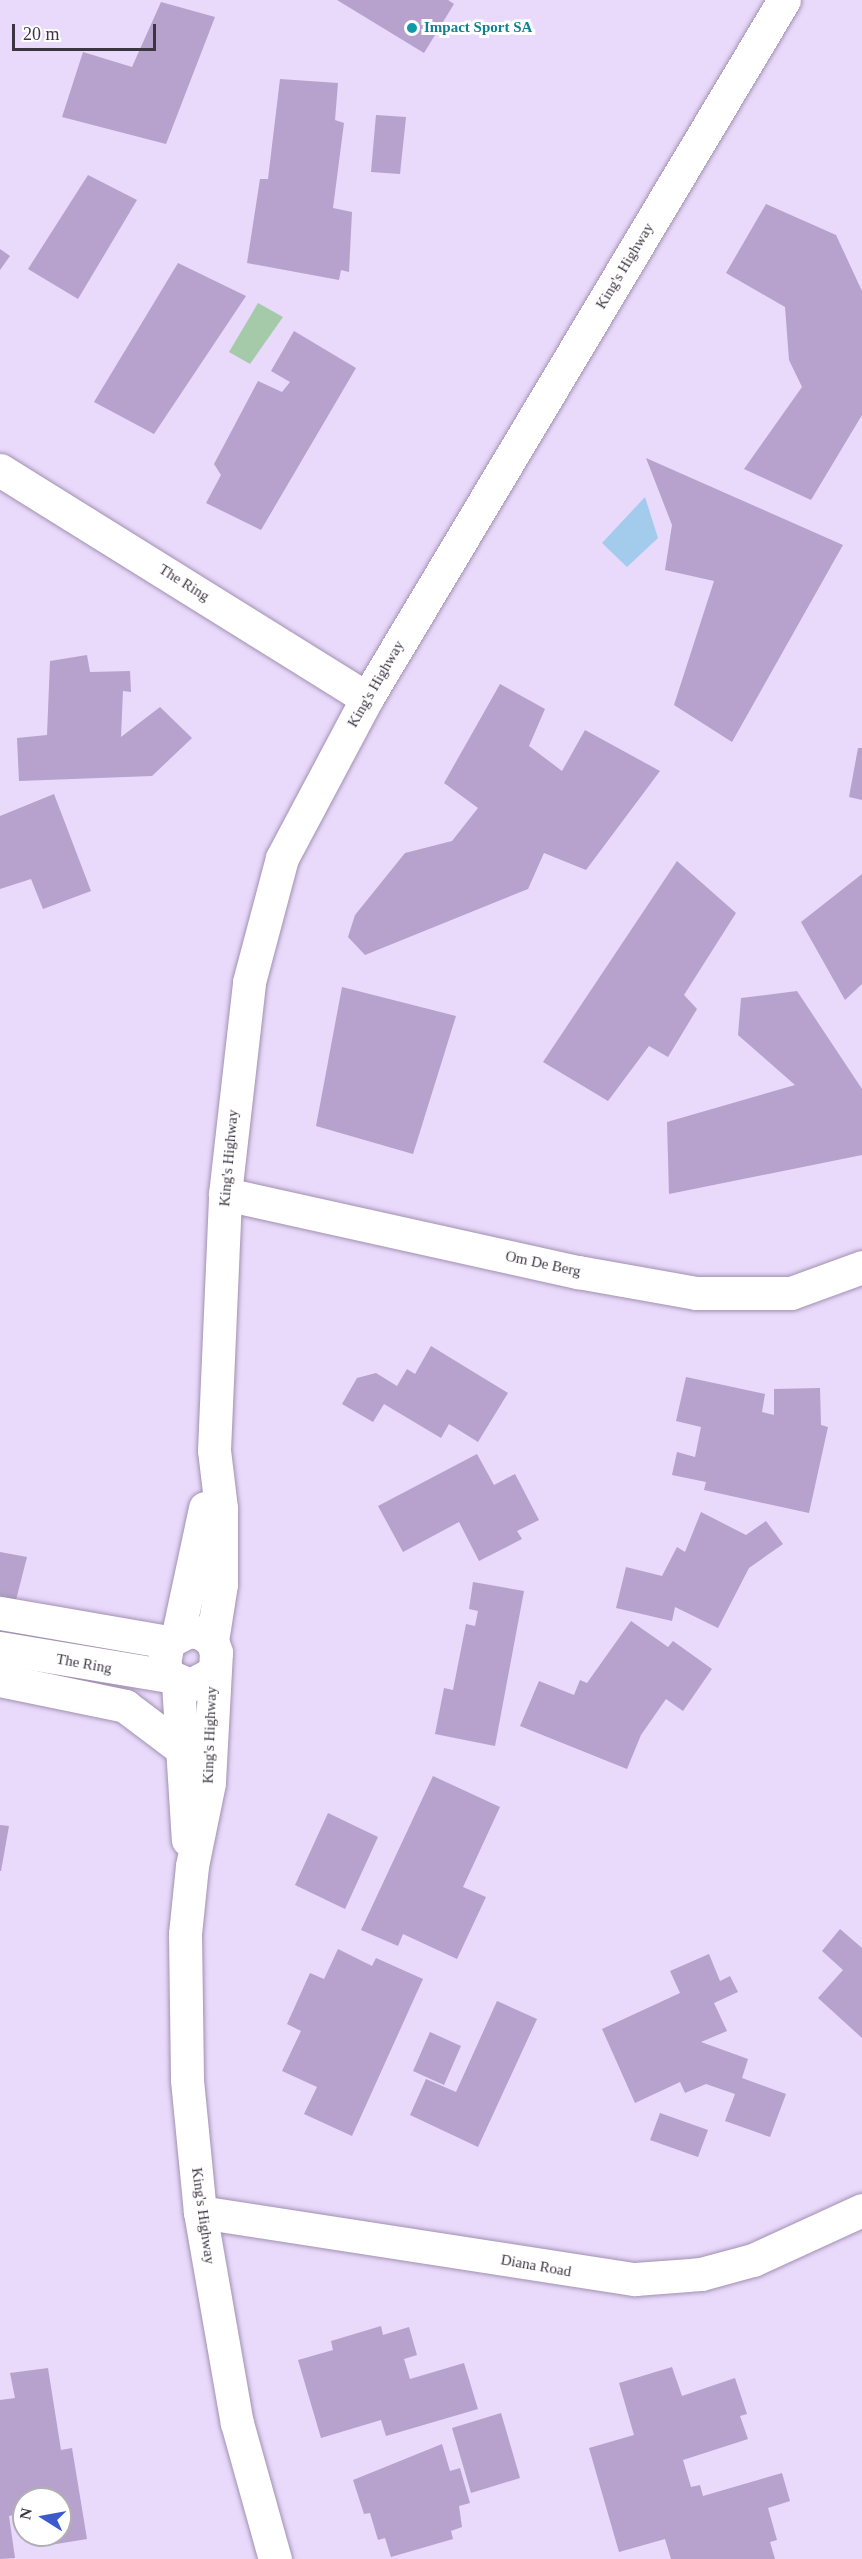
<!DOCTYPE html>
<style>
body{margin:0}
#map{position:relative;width:862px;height:2559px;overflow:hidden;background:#e9d9fb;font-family:"Times New Roman",serif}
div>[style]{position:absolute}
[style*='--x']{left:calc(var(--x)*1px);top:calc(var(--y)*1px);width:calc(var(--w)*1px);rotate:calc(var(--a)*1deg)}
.green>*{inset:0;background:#a5caa9}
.water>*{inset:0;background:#a3cbec}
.building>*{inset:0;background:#b6a2cc}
.roads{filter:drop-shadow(0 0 2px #a191b1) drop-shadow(0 0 2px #a191b1)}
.minor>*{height:33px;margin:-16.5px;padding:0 16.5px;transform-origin:16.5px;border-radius:16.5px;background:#fff}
.dots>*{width:16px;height:16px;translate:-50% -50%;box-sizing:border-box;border:3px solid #fff;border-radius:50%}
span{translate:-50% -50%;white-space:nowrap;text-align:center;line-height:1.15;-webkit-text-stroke:6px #fff;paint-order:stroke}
.culture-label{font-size:15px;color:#0d838f;font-weight:700}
.left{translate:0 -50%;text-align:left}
.street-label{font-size:15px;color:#3c3643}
.north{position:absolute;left:12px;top:2487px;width:60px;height:60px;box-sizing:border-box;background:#fff;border:2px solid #b1afb4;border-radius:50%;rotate:281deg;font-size:16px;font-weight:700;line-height:24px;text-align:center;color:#3c3643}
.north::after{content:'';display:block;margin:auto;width:21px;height:27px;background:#3d5acc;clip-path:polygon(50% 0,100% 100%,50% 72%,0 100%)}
.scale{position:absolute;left:12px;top:24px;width:144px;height:27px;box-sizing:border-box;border:3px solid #3c3643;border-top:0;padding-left:8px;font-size:18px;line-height:21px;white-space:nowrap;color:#3c3643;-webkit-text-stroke:4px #fff;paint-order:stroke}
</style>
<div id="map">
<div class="green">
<div style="clip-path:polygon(258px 303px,283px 317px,250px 364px,229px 352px)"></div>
</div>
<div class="water">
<div style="clip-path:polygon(645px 497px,658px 538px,627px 567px,602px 543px)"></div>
</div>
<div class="building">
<div style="clip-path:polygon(337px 0,448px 0,454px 4px,424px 53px)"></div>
<div style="clip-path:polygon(161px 2px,215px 17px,166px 144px,62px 117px,83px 52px,132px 67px)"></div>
<div style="clip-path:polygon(280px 79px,338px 83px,335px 120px,344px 123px,333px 208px,352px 212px,349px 272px,341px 270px,339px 280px,247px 263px,260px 179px,268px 179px)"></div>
<div style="clip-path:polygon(376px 115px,406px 117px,400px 174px,371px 172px)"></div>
<div style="clip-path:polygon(88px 175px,137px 200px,78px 299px,28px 269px)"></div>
<div style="clip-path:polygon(766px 204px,836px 235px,862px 291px,862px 415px,811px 500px,744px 469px,802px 387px,789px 360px,785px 307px,726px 273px)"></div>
<div style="clip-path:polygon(0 249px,10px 256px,0 270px)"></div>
<div style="clip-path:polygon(178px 263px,246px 296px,154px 434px,94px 402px)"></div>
<div style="clip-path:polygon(294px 331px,356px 368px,261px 530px,206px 503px,221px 475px,214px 464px,258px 381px,282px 392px,290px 382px,271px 371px)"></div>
<div style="clip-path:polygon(646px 458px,843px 545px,732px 742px,674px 705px,714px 581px,665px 570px,672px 525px)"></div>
<div style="clip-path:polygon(87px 655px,90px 672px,130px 671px,131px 692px,123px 691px,121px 737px,160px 707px,192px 738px,152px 776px,19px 781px,17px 738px,47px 735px,50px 661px)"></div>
<div style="clip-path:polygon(500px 684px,545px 709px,529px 746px,562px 771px,585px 730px,660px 771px,586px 870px,544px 853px,528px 889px,365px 955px,348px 937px,355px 915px,405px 853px,452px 841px,478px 808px,444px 783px)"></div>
<div style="clip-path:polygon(858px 748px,862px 748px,862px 800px,849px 797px)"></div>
<div style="clip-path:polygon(54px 794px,91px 891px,43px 909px,31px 879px,0 889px,0 816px)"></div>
<div style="clip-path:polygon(677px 861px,736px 913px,684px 995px,697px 1009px,668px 1057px,649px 1046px,608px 1101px,543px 1062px)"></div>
<div style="clip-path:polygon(862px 874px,862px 984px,845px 1000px,801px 922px)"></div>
<div style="clip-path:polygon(342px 987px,456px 1016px,413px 1154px,316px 1126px)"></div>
<div style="clip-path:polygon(797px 991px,862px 1089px,862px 1155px,669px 1194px,667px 1122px,795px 1085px,738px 1035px,741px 998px)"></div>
<div style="clip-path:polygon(431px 1346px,508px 1393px,478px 1442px,449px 1424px,441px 1438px,384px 1404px,373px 1422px,342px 1404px,357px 1378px,376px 1373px,397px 1386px,407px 1369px,415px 1374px)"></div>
<div style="clip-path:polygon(686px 1377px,765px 1394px,762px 1412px,774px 1415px,774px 1389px,820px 1388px,821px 1425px,828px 1427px,809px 1513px,704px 1490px,706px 1482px,672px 1475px,677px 1452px,695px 1457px,701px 1427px,676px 1421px)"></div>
<div style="clip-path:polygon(477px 1454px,494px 1485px,515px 1474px,539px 1520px,517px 1531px,522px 1539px,479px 1561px,459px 1522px,403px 1552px,378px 1506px)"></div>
<div style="clip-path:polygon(701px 1512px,746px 1535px,766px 1521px,783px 1544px,749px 1568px,718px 1628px,675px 1607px,672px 1621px,616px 1608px,626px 1567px,662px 1576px,677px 1547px,685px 1552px)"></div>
<div style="clip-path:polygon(0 1552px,27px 1557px,16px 1600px,0 1597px)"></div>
<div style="clip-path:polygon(473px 1582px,524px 1591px,495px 1746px,435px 1734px,444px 1688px,453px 1690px,466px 1624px,475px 1626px,478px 1611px,469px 1609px)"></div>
<div style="clip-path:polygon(631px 1621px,668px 1647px,673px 1641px,712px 1669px,683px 1711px,666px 1699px,641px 1735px,627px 1769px,520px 1726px,539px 1681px,574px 1695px,580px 1680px,587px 1683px)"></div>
<div style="clip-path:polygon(433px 1776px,500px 1807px,463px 1887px,486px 1897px,457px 1959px,403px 1934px,398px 1946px,361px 1930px)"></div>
<div style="clip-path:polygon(328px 1813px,378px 1837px,345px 1909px,295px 1885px)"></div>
<div style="clip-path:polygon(0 1825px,9px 1826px,1px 1871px,0 1871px)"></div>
<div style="clip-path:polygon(840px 1929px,862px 1948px,862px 2038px,818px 1998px,843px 1970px,822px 1951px)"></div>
<div style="clip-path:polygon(338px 1949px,372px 1966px,376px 1958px,423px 1979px,352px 2136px,304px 2114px,317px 2087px,282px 2071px,301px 2031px,287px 2024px,310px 1973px,324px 1979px)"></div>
<div style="clip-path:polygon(709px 1954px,720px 1981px,730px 1976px,738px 1992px,714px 2003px,727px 2031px,701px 2042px,748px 2059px,742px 2078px,786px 2094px,770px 2137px,725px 2121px,735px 2094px,706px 2084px,685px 2093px,680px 2082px,635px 2103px,602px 2029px,680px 1993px,670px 1971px)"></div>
<div style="clip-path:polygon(497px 2001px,537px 2019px,478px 2147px,410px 2115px,426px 2079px,456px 2092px)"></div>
<div style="clip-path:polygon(430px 2032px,461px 2046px,444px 2085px,413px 2071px)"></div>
<div style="clip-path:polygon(660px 2113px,708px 2130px,698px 2157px,650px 2140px)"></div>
<div style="clip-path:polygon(381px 2326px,383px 2335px,409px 2327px,417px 2355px,404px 2359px,410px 2379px,464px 2363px,478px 2409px,386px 2436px,381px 2420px,321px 2438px,298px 2360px,333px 2350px,331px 2341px)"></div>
<div style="clip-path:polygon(672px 2367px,682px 2396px,735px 2378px,747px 2414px,740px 2416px,748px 2439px,683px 2460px,691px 2487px,700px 2485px,703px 2496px,782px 2473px,790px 2501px,768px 2508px,777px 2540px,770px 2542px,775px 2559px,671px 2559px,665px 2539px,619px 2552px,589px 2448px,634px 2435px,619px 2383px)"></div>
<div style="clip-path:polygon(48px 2368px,61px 2450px,72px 2448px,87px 2539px,38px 2547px,36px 2535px,60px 2535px,60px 2499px,24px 2499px,24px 2513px,9px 2516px,15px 2558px,0 2559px,0 2400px,15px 2398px,10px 2373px)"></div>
<div style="clip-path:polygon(501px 2413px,520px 2478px,471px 2493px,452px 2428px)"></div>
<div style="clip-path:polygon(442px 2444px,450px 2471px,460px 2468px,470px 2503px,459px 2506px,462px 2527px,451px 2531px,453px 2539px,391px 2557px,385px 2538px,378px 2540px,370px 2513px,364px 2514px,353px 2480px)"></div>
</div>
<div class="roads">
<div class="minor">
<div style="--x:0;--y:470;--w:432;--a:31.9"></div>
<div style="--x:225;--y:1194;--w:362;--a:12.5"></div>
<div style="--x:578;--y:1272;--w:120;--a:10.1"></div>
<div style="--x:696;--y:1293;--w:95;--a:0"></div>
<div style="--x:791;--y:1293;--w:76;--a:-20.1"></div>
<div style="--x:0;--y:1613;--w:170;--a:9.8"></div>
<div style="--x:178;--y:1634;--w:129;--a:-77.9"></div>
<div style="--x:212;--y:1641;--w:58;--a:-81"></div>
<div style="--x:221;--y:1584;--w:76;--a:-90"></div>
<div style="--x:221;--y:1508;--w:58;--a:-96.9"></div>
<div style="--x:214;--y:1450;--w:256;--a:-87.5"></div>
<div style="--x:225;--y:1194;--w:213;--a:-83.5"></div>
<div style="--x:249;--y:982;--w:128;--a:-75.1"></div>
<div style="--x:282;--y:858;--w:181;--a:-62"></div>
<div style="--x:367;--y:698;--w:813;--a:-59.15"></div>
<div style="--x:0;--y:1648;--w:171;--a:9.4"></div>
<div style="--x:211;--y:1674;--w:24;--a:152"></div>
<div style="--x:190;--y:1685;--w:23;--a:-157"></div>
<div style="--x:169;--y:1676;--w:13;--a:-113"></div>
<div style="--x:164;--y:1664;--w:22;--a:-80"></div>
<div style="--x:168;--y:1642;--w:24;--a:-28"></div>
<div style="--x:189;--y:1631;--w:12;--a:9"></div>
<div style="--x:201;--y:1633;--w:14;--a:36"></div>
<div style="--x:212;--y:1641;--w:12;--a:70"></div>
<div style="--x:216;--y:1652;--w:131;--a:93.1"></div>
<div style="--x:209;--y:1783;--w:85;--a:101.6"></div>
<div style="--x:192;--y:1866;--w:68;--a:95.9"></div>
<div style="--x:185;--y:1934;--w:146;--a:89.2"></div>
<div style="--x:187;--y:2080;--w:133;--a:84.4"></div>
<div style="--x:200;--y:2212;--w:214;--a:80.1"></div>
<div style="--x:237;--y:2423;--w:141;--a:74.4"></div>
<div style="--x:0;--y:1680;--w:128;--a:11.7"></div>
<div style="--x:125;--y:1706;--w:71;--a:37"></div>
<div style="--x:178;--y:1683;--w:157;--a:86.4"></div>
<div style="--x:200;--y:2212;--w:440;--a:8.8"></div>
<div style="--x:635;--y:2279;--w:66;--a:-4.3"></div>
<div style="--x:701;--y:2274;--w:54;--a:-15.1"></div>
<div style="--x:753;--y:2260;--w:120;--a:-24.6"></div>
</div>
</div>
<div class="dots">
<div style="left:412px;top:28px;background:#0f9aa8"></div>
</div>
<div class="culture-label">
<span class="left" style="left:424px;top:28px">Impact Sport SA</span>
</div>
<div class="street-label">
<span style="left:625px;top:266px;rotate:-59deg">King's Highway</span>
<span style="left:184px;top:583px;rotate:32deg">The Ring</span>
<span style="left:376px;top:684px;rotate:-60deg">King's Highway</span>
<span style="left:229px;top:1158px;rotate:-85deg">King's Highway</span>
<span style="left:543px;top:1264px;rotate:12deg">Om De Berg</span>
<span style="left:84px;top:1664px;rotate:10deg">The Ring</span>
<span style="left:210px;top:1735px;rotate:-88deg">King's Highway</span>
<span style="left:203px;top:2216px;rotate:82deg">King's Highway</span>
<span style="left:536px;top:2266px;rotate:10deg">Diana Road</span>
</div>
<div class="north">N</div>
<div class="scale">20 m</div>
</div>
